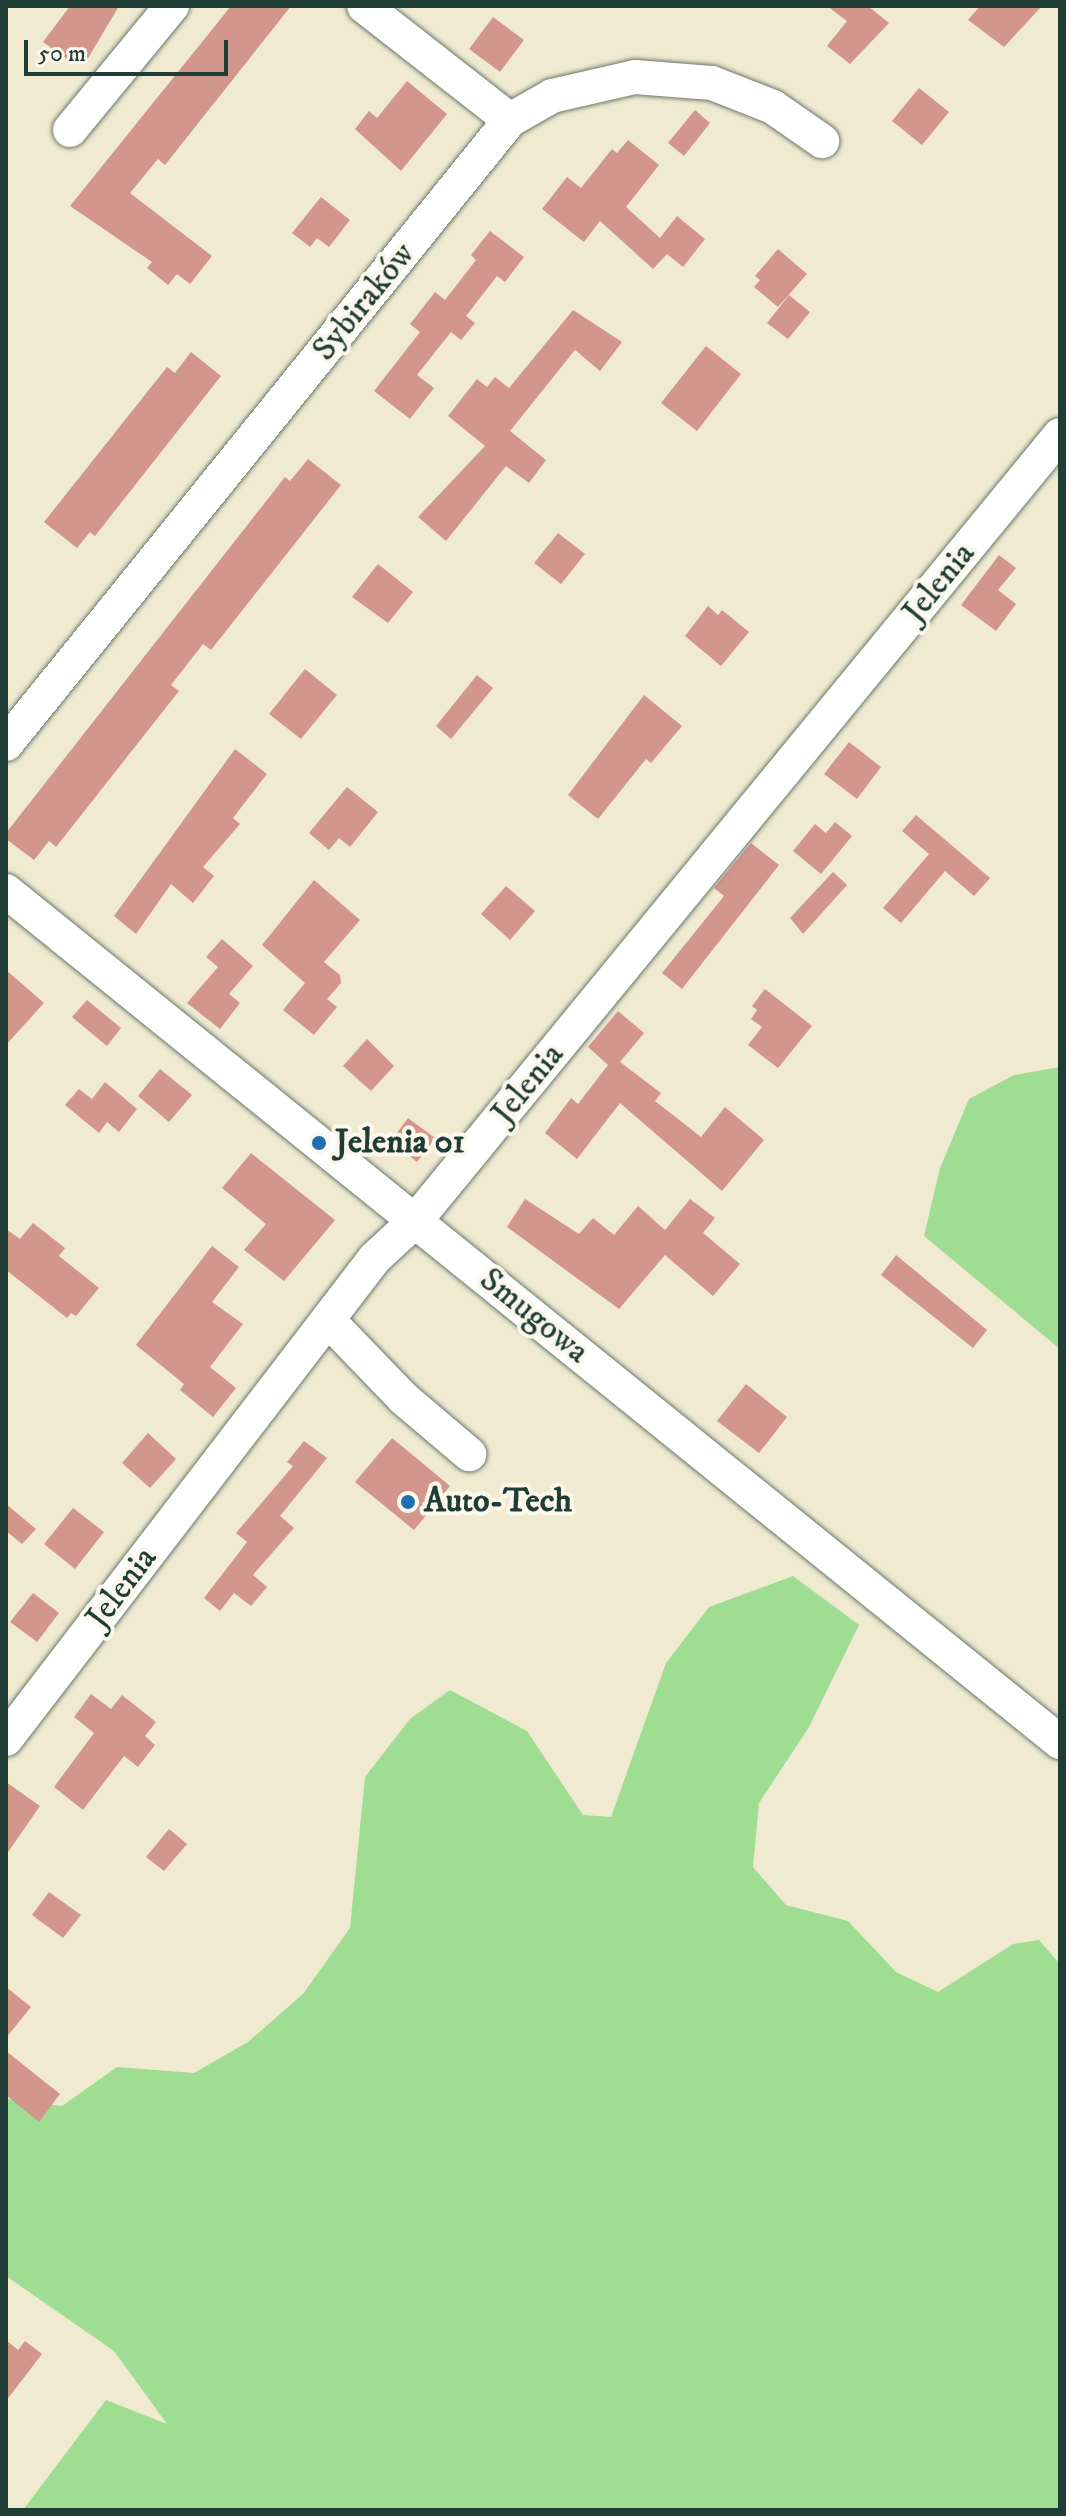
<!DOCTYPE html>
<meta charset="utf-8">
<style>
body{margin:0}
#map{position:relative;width:1066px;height:2516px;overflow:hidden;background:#f0ead0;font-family:"IM FELL DW Pica",serif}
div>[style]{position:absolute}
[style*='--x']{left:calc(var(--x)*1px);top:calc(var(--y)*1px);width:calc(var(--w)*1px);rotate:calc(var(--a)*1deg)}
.green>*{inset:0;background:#9edd92}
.building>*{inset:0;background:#d3968d}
.roads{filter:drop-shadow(0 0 2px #687a6b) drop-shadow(0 0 2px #687a6b)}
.minor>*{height:34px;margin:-17px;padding:0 17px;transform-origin:17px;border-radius:17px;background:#fff}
.dots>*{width:22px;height:22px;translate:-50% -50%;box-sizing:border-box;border:4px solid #fbf7ec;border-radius:50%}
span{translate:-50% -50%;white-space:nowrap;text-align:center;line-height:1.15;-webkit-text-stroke:8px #fbf7ec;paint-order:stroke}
.street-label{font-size:34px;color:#1f3d34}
.poi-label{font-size:34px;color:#1f3d34;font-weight:700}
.left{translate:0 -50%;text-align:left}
.frame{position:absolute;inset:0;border:8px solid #1f3d34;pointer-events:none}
.scale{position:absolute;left:24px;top:40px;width:204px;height:36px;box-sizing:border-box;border:4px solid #1f3d34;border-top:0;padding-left:10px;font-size:24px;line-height:28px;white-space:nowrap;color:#1f3d34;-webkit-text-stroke:6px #fbf7ec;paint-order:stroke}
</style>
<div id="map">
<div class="green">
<div style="clip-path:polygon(1060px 1067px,1060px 1349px,924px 1236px,940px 1168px,969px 1099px,1014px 1075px)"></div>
<div style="clip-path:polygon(793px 1576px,859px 1625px,809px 1727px,759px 1803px,753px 1867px,786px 1905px,848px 1921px,896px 1972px,938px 1992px,1013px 1944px,1039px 1940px,1060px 1964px,1060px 2510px,23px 2510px,106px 2400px,167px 2424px,114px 2351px,6px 2276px,6px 2099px,62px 2106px,117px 2067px,194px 2073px,248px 2042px,303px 1994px,350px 1928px,365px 1777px,410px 1719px,450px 1690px,527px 1731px,583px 1815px,611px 1817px,666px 1663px,709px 1607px)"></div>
</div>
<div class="building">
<div style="clip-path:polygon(70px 6px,119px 6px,87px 60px,78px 54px,71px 62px,43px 42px)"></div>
<div style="clip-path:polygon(231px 6px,291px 6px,165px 165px,158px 159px,130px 193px,212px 256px,190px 284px,177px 274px,168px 285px,147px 268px,152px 262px,70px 206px)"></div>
<div style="clip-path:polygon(827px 6px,868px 6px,889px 23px,850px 64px,827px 46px,847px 21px)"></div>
<div style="clip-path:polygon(980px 6px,1042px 6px,1004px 47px,968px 20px)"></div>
<div style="clip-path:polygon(493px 17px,524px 40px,500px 72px,469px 49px)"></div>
<div style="clip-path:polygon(407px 81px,447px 114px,401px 171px,355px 129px,369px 111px,377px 118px)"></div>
<div style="clip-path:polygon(919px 88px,949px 112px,922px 145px,892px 121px)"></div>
<div style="clip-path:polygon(695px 110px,710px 123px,684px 156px,668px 143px)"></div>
<div style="clip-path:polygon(628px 140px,659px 165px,626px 207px,660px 238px,677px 216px,705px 239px,683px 267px,667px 254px,653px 269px,600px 221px,584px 242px,542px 209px,567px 177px,581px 188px,612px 149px,617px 153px)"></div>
<div style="clip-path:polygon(321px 197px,350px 220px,329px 247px,317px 238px,310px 247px,292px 233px)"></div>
<div style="clip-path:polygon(490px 231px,524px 257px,505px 282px,497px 276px,466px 316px,475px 323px,461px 340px,451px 332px,417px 375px,434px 388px,410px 419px,374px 391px,420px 332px,410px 324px,435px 292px,445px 300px,476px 260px,471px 255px)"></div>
<div style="clip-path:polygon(778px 249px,807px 274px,778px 307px,754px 287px,760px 280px,755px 276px)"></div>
<div style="clip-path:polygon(789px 295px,810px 312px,788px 339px,767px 323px)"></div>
<div style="clip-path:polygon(573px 310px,622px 342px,600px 371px,575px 350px,510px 431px,546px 460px,529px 483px,506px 466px,446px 541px,418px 517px,485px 446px,448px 416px,477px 379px,487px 387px,495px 377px,509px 388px)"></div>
<div style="clip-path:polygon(706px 346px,741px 374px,697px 431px,661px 403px)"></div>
<div style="clip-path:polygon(191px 352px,221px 376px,95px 536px,90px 532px,77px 548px,44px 522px,167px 367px,175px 373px)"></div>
<div style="clip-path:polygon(308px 459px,341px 485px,211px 650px,203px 644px,171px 685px,179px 691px,56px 847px,49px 841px,34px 860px,6px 839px,6px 833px,285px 477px,290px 481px)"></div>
<div style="clip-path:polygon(558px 533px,585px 554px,561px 584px,534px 563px)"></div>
<div style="clip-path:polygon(999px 555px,1016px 568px,998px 590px,1016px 604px,996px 631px,961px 605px)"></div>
<div style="clip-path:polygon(378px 564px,413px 592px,388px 623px,352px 597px)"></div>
<div style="clip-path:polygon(708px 606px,718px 615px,722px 610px,749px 632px,721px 666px,685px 636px)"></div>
<div style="clip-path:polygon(305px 669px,337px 695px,301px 739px,269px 714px)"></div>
<div style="clip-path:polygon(477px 675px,493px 688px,451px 739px,436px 726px)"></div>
<div style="clip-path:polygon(644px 695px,682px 726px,651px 763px,646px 759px,598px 819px,568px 795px)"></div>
<div style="clip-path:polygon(849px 742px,881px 767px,857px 799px,824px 774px)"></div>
<div style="clip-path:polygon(235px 749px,267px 774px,233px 818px,240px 824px,203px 867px,214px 876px,193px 903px,171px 884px,136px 934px,114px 916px)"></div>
<div style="clip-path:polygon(347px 787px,378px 812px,350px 847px,339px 838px,329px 850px,309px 833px)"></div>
<div style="clip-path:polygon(916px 815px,990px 878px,974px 896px,945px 871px,901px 923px,883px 908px,929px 854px,902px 831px)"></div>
<div style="clip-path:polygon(835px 822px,852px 836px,821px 874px,793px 851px,815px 824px,826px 833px)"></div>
<div style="clip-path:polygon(751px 843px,779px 865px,682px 989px,662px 973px,724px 896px,714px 888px)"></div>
<div style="clip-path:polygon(833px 872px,847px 885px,803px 934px,790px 918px)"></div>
<div style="clip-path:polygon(314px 880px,360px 920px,324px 962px,340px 975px,341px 983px,327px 999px,337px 1007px,314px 1035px,283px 1010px,305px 983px,262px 945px)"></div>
<div style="clip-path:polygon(506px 886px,535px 911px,510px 940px,481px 914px)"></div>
<div style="clip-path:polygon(222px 939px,253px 966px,229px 994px,240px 1003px,220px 1029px,187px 1003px,218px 967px,206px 957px)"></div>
<div style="clip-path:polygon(6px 970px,44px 1003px,6px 1045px)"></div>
<div style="clip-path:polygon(765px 989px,812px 1026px,778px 1068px,748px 1045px,762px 1027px,751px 1019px,757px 1010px,752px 1006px)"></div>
<div style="clip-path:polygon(87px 1000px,121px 1028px,107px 1046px,72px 1017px)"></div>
<div style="clip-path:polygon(618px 1011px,644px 1033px,620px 1062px,661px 1093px,655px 1101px,701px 1137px,725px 1107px,764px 1140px,722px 1191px,620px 1103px,577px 1159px,545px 1133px,571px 1098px,578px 1104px,608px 1065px,588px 1047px)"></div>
<div style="clip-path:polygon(367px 1039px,394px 1066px,371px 1091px,343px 1066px)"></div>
<div style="clip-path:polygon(160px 1069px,192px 1095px,169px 1122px,138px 1096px)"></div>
<div style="clip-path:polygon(105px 1082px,137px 1109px,119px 1132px,107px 1122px,99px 1133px,65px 1105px,79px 1089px,92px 1099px)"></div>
<div style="clip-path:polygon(408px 1118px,435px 1138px,417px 1162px,391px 1141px)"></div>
<div style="clip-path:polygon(251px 1153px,335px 1220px,284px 1281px,244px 1250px,266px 1224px,222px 1188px)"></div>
<div style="clip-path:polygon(525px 1199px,579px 1234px,593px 1218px,614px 1235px,638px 1206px,665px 1230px,690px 1199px,715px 1218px,703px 1233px,740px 1264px,713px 1296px,665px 1255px,619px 1309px,507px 1227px)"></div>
<div style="clip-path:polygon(33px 1223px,65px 1248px,59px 1256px,99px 1288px,76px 1316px,71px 1313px,67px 1318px,6px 1270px,6px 1229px,20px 1239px)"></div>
<div style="clip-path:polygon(212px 1246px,239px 1267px,212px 1302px,243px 1324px,210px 1367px,236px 1388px,213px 1417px,180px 1390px,184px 1384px,136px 1345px)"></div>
<div style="clip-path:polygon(896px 1255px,987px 1330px,973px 1348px,881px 1275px)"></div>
<div style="clip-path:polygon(746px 1384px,787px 1417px,759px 1453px,717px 1421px)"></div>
<div style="clip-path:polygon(148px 1433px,176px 1459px,150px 1488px,122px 1463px)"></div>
<div style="clip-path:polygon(392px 1438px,450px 1486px,414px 1530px,355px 1482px)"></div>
<div style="clip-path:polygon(304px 1441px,327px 1458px,280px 1516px,294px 1528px,253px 1575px,267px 1587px,251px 1606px,234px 1593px,220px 1611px,204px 1598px,247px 1542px,236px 1533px,293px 1466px,287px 1462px)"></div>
<div style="clip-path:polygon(6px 1504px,36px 1529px,22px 1544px,6px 1531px)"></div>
<div style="clip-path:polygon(73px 1508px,104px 1532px,75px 1569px,44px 1544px)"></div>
<div style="clip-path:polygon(33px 1593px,59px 1613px,37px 1642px,10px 1622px)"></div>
<div style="clip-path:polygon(91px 1694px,111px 1709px,122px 1695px,156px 1722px,145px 1736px,155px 1745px,138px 1767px,124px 1756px,83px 1810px,54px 1787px,94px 1733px,74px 1717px)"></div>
<div style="clip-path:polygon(6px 1782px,40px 1806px,6px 1855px)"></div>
<div style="clip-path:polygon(169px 1829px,187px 1844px,164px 1871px,146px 1857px)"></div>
<div style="clip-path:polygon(49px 1892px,81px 1915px,63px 1938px,32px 1915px)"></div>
<div style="clip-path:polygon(6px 1987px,31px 2007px,6px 2038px)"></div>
<div style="clip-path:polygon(6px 2051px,60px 2094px,39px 2122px,6px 2095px)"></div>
<div style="clip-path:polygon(6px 2340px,18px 2350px,25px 2341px,42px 2354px,6px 2401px)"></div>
</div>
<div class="roads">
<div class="minor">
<div style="--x:364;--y:6;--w:185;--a:38"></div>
<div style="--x:70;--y:130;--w:161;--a:-50.6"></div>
<div style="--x:6;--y:744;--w:802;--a:-51.07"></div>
<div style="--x:510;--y:120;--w:48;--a:-29.7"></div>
<div style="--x:552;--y:96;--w:85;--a:-12.9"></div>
<div style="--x:635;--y:77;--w:77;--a:4.5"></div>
<div style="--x:712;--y:83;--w:66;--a:21.5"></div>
<div style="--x:773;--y:107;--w:60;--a:34.8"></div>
<div style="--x:6;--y:891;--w:1355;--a:38.92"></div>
<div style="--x:328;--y:1320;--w:108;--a:46.1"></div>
<div style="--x:403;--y:1398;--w:87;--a:40.3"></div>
<div style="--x:6;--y:1739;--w:606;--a:-52.51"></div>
<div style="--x:375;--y:1258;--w:56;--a:-42.8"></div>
<div style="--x:416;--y:1220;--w:1015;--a:-50.64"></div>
</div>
</div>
<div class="dots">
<div style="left:319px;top:1143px;background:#1f6fb2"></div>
<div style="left:408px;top:1502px;background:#1f6fb2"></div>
</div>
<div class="street-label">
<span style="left:364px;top:302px;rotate:-51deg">Sybiraków</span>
<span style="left:939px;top:583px;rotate:-51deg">Jelenia</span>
<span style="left:528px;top:1084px;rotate:-51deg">Jelenia</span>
<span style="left:534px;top:1316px;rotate:39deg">Smugowa</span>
<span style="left:122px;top:1588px;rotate:-53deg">Jelenia</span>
</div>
<div class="poi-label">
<span class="left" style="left:335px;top:1143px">Jelenia 01</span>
<span class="left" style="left:424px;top:1502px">Auto-Tech</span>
</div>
<div class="frame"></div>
<div class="scale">50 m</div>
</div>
